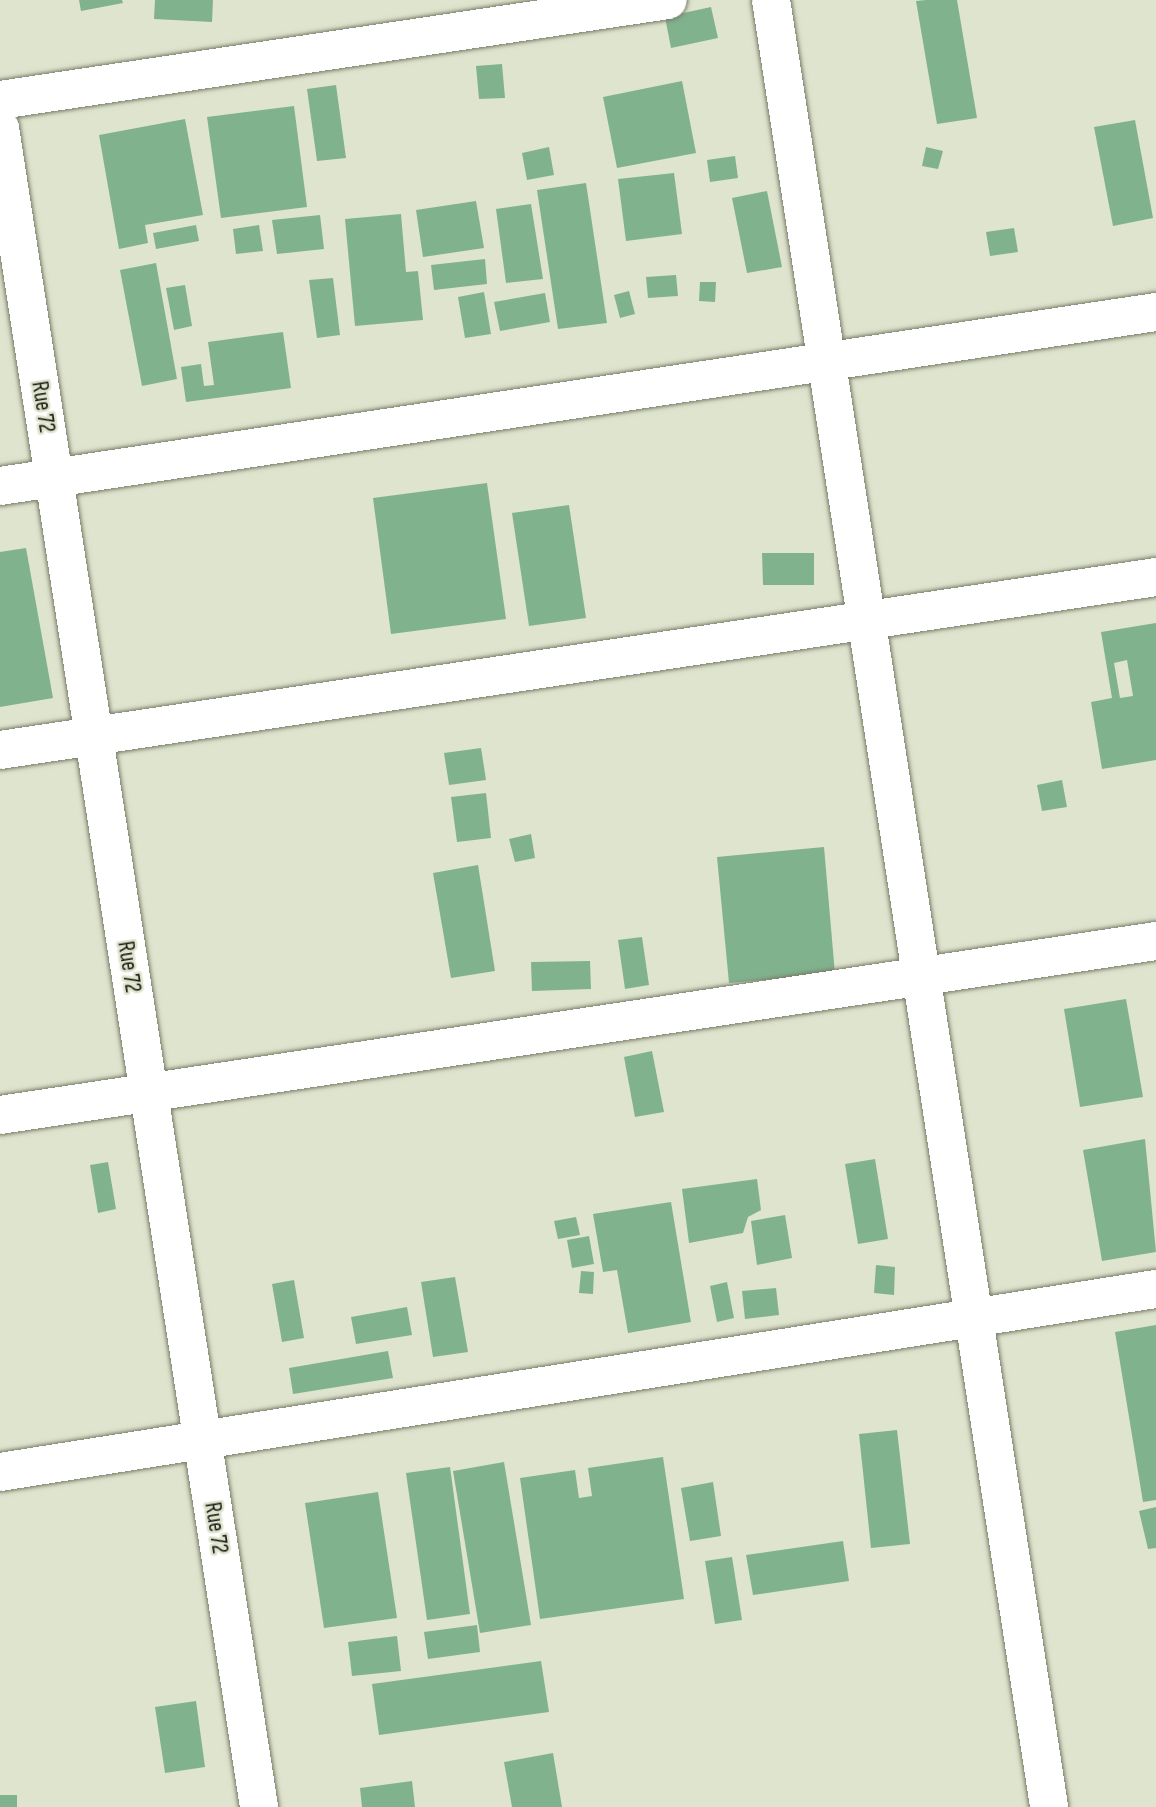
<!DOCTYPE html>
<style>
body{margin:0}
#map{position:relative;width:1156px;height:1807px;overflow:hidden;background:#dfe4ce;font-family:"Sofia Sans Condensed",sans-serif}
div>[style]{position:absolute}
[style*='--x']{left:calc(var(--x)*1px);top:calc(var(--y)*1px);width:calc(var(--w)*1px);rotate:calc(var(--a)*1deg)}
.building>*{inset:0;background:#81b28e}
.roads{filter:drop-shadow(0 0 2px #777c68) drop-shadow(0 0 2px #777c68)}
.minor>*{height:38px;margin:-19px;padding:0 19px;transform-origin:19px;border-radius:19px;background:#fff}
span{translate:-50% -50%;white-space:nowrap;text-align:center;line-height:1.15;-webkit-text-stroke:5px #dfe4ce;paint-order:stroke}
.street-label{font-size:23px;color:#1b1c15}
</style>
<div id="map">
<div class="building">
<div style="clip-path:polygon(79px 0,122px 0,123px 3px,81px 11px)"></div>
<div style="clip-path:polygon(155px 0,213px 0,212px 22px,154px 19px)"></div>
<div style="clip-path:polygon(926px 0,957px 0,977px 118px,937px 124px,916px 1px)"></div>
<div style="clip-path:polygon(711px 7px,718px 38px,671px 48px,665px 17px)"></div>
<div style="clip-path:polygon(502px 64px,505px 98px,479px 99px,476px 66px)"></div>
<div style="clip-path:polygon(682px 81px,696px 153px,617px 168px,603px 97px)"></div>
<div style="clip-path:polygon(336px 85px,346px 158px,317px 161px,307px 89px)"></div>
<div style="clip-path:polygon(294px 106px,307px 207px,221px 218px,207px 117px)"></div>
<div style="clip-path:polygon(185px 119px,203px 215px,145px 225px,148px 243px,119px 249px,99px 135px)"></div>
<div style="clip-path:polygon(1135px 120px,1153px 218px,1113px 226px,1094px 127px)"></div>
<div style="clip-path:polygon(549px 147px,554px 175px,527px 180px,522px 153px)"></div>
<div style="clip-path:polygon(926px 147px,943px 151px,938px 169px,922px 166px)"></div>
<div style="clip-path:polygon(735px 156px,738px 178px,710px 182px,707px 160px)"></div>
<div style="clip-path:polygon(674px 173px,682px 234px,626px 241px,618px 179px)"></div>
<div style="clip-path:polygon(586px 183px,607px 323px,558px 329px,537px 190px)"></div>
<div style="clip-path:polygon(767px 191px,782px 267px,747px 273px,732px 198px)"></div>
<div style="clip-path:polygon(476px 201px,484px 248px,423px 257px,416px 210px)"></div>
<div style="clip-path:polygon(531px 204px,543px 279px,506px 283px,496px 209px)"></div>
<div style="clip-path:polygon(401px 214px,406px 272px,418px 271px,423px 320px,355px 326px,345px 219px)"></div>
<div style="clip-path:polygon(320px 215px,324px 249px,277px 254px,272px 220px)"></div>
<div style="clip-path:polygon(196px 225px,199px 241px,156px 249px,153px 233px)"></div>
<div style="clip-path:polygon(259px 225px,263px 251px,236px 254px,233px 229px)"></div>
<div style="clip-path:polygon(1014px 228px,1018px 252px,990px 256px,986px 232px)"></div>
<div style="clip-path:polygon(485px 259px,487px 284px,434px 290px,431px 265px)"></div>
<div style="clip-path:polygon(156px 263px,177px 379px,142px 386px,120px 270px)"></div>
<div style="clip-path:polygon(676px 275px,678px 296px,648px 298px,646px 277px)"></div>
<div style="clip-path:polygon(333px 278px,340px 335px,317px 338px,309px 280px)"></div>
<div style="clip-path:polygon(700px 282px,716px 282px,715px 302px,699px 301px)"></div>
<div style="clip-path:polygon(185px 285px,192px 326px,174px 330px,166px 288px)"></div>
<div style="clip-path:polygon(629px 291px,635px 314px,620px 318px,614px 295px)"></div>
<div style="clip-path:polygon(484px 292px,491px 334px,465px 338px,458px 297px)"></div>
<div style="clip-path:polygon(545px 293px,550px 322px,500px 331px,494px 302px)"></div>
<div style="clip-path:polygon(283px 332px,291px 388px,186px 402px,181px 367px,201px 364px,204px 386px,214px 385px,208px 342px)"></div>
<div style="clip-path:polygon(487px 483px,506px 619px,391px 634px,373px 498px)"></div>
<div style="clip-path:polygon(569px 505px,586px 618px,529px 626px,512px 513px)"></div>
<div style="clip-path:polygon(26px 548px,53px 698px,0 707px,0 552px)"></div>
<div style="clip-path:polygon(762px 553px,814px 553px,814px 585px,763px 585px)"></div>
<div style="clip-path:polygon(evenodd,1156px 623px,1156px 760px,1102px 769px,1091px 702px,1112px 698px,1101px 632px,1156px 623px,1127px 660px,1133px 696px,1120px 698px,1114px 663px,1127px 660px)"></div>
<div style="clip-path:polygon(481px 748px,486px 780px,449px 785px,444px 753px)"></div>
<div style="clip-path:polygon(1062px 780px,1067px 807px,1042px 811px,1037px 785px)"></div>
<div style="clip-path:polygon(486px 793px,491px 838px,457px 842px,451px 797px)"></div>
<div style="clip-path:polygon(531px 834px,535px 858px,515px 862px,509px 839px)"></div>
<div style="clip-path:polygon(824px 847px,835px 974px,729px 983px,717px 857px)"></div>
<div style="clip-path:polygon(478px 865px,495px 971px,451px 978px,433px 873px)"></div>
<div style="clip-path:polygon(642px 937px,649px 985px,625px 989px,618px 940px)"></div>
<div style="clip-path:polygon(590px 961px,591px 989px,532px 991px,531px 962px)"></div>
<div style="clip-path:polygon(1126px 999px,1143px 1097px,1080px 1107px,1064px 1009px)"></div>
<div style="clip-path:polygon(652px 1051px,664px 1112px,635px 1117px,624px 1057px)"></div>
<div style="clip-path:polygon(1145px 1139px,1156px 1252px,1102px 1261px,1083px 1150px)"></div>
<div style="clip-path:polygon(875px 1159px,888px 1239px,858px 1244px,845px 1164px)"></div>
<div style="clip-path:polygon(108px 1162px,116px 1209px,98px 1213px,90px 1165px)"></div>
<div style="clip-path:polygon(757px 1179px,761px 1210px,748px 1217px,743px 1233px,689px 1243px,682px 1189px)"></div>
<div style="clip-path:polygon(671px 1202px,691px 1322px,628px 1333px,617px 1270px,603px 1272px,593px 1214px)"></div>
<div style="clip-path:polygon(785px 1215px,792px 1258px,757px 1265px,751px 1221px)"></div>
<div style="clip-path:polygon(576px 1217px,580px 1235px,558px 1239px,554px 1221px)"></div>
<div style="clip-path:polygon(589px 1236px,594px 1264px,572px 1268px,567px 1240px)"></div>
<div style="clip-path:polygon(876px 1265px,895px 1267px,894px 1295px,874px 1293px)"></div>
<div style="clip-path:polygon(581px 1271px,594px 1272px,593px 1294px,579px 1293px)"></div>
<div style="clip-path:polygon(455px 1277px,468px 1352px,433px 1357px,421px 1282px)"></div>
<div style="clip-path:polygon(294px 1280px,304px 1338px,282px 1342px,272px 1284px)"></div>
<div style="clip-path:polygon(727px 1282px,734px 1318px,717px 1322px,710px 1286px)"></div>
<div style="clip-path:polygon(776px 1288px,779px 1315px,745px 1319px,742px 1291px)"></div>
<div style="clip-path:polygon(407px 1307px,412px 1335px,356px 1344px,351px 1317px)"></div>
<div style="clip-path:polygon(1156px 1325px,1156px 1500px,1143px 1502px,1115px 1332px)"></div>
<div style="clip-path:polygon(388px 1351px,393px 1378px,293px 1394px,289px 1368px)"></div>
<div style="clip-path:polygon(897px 1430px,910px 1544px,871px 1548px,859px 1434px)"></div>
<div style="clip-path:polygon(663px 1457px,684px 1599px,540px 1619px,520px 1478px,575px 1470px,579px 1498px,592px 1496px,588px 1468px)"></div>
<div style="clip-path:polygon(504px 1462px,531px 1625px,480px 1633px,453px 1471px)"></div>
<div style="clip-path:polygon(450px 1467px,470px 1614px,427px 1620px,406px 1473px)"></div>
<div style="clip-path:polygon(713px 1482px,721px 1536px,690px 1541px,681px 1488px)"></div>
<div style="clip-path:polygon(378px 1492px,397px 1618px,324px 1628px,305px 1503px)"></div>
<div style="clip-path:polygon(1156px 1507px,1156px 1548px,1148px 1549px,1139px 1511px)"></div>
<div style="clip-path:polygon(843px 1541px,849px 1581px,753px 1595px,746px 1555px)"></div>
<div style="clip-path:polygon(732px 1557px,742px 1620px,715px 1624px,705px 1561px)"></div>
<div style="clip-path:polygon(477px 1625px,480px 1652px,428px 1659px,424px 1632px)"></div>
<div style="clip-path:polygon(397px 1636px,401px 1671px,352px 1676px,348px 1642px)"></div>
<div style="clip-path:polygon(541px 1661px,549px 1712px,379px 1735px,372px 1684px)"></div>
<div style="clip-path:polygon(196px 1701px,205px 1767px,165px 1773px,155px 1707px)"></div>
<div style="clip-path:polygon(553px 1753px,562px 1807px,512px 1807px,504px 1762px)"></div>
<div style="clip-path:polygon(412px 1781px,415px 1807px,362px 1807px,360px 1788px)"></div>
<div style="clip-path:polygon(0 1795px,17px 1795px,17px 1807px,0 1807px)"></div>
</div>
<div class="roads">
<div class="minor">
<div style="--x:771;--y:0;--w:1828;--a:81.25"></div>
<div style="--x:0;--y:100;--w:675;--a:-8.51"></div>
<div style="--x:0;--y:128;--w:1699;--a:81.23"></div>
<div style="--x:0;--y:486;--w:1169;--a:-8.56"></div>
<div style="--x:0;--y:750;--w:1169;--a:-8.51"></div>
<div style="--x:0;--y:1115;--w:1169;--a:-8.56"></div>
<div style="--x:0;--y:1472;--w:1170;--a:-9"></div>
</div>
</div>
<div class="street-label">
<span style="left:43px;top:407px;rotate:81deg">Rue 72</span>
<span style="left:129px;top:967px;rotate:81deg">Rue 72</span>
<span style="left:216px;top:1528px;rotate:81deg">Rue 72</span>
</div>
</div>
